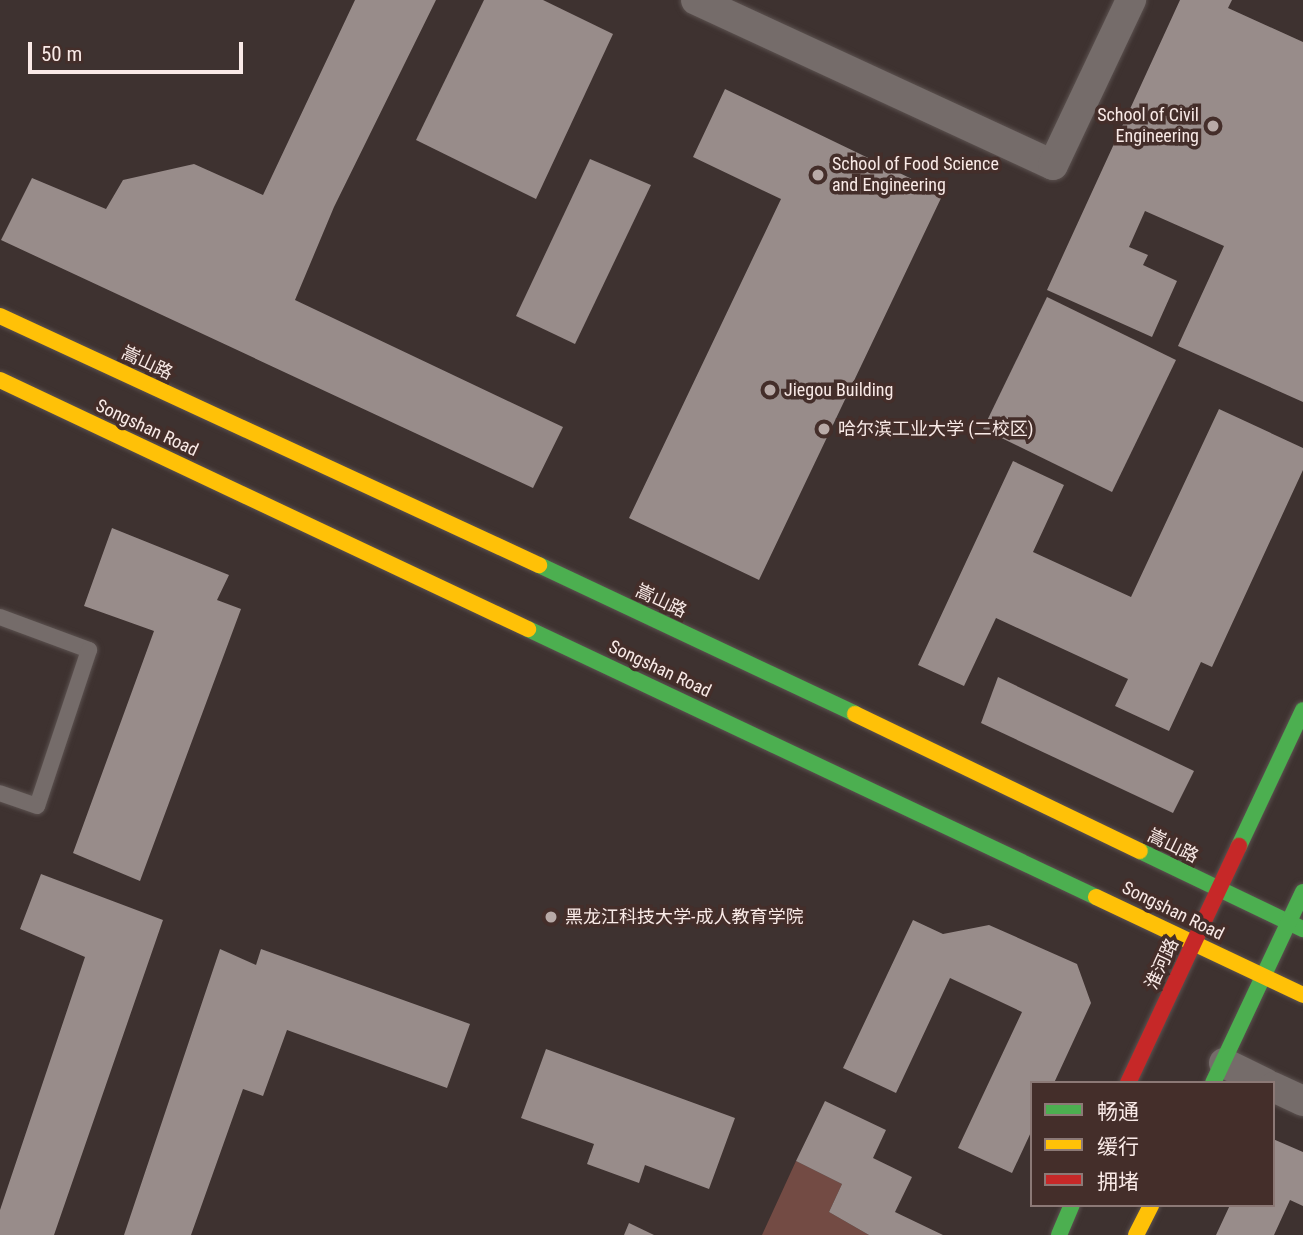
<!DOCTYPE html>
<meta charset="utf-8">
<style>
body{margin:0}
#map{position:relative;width:1303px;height:1235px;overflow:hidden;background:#3e3230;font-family:"Roboto Condensed","Noto Sans SC",sans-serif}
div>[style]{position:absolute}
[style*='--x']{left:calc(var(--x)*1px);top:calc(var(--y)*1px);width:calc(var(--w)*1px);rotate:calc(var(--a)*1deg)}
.green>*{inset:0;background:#734b44}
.building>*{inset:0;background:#988c8a}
.roads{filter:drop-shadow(0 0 2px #5b514f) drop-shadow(0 0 2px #5b514f)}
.lane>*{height:16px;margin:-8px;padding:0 8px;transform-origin:8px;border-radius:8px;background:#756c6a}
.street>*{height:30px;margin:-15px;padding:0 15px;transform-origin:15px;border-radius:15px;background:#756c6a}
.fast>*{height:16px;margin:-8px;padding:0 8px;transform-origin:8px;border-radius:8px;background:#4caf50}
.slow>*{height:16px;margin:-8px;padding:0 8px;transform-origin:8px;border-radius:8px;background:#ffc107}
.jam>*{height:16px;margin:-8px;padding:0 8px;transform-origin:8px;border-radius:8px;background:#c62828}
.dots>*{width:19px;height:19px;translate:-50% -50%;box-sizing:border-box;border:4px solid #442e2a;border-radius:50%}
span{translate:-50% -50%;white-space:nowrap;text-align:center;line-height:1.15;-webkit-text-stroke:7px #442e2a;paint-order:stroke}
.poi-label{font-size:18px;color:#f9eae7}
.right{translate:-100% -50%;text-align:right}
.left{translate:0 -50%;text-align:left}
.street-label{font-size:18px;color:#f9eae7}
.legend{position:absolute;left:1030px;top:1081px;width:245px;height:126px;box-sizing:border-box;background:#442e2a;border:2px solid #8c7976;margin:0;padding:9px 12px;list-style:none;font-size:21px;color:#f9eae7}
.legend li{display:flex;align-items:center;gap:14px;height:35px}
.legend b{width:35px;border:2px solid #8c7976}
.scale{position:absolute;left:28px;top:42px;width:215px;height:32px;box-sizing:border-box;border:4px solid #f9eae7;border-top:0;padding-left:9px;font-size:21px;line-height:24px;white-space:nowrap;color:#f9eae7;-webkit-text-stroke:5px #442e2a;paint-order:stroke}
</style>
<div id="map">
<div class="green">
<div style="clip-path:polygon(796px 1161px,842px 1184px,829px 1212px,869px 1235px,762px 1235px)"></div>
</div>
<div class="building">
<div style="clip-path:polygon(355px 0,436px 0,334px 207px,295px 300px,563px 427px,533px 488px,1px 240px,32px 178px,106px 209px,123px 180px,194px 164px,263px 195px)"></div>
<div style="clip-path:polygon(484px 0,543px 0,613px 34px,536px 199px,416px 140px)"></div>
<div style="clip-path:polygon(1180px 0,1232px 0,1228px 8px,1303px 42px,1303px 402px,1178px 346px,1224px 246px,1145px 211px,1129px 247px,1148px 255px,1143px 265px,1177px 281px,1152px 337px,1047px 290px)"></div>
<div style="clip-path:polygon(725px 89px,943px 194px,759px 580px,629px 518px,781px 199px,693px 157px)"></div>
<div style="clip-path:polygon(590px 159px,651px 185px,575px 344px,516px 316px)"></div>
<div style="clip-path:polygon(1047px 297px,1176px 360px,1112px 492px,983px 429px)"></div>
<div style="clip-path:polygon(1219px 409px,1303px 448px,1303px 470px,1212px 667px,1201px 662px,1169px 731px,1115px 706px,1128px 679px,996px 618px,964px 686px,918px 665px,1013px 461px,1064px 485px,1033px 552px,1131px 597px)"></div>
<div style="clip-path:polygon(112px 528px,229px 575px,217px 600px,241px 609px,140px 881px,73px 853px,154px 631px,84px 606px)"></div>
<div style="clip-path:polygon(998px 677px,1194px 771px,1173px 813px,981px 723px)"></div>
<div style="clip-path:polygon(41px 874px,163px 920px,54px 1235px,0 1235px,0 1210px,85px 957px,20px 929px)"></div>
<div style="clip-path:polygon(913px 920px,943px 934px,989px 925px,1077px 964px,1091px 1003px,1054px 1083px,1032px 1083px,1032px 1130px,1012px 1173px,958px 1148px,1022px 1012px,950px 978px,896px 1093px,843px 1068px)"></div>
<div style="clip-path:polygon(220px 949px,256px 965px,261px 949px,470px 1024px,447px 1088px,287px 1030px,263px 1096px,243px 1089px,191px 1235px,124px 1235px)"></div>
<div style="clip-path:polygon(546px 1049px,735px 1118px,709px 1189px,645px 1165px,639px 1183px,587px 1164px,594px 1144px,521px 1118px)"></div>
<div style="clip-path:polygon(825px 1101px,886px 1130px,873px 1158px,912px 1177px,895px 1212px,943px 1235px,869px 1235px,829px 1212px,842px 1184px,796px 1161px)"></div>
<div style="clip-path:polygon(1273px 1139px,1303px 1152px,1303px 1206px,1290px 1200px,1274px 1235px,1216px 1235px,1230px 1205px,1273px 1205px)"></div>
<div style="clip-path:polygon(629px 1223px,654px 1235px,624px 1235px)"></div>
</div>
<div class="roads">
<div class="lane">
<div style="--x:0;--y:617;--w:95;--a:20.3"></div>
<div style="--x:89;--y:650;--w:164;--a:108.4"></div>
<div style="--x:37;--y:806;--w:39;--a:-161"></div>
</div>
<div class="street">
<div style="--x:696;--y:0;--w:393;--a:24.8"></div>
<div style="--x:1053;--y:165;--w:183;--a:-64.7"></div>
<div style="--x:1224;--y:1063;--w:46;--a:26"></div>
<div style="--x:1273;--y:1087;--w:33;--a:25"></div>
</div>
<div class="fast">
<div style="--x:539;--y:565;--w:349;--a:25.2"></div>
<div style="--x:528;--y:629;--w:628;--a:25.26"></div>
<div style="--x:1239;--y:846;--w:150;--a:-64.8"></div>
<div style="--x:1140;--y:851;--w:181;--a:25.6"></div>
<div style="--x:1213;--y:1083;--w:211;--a:-64.8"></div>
<div style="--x:1059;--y:1235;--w:33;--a:-67"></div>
</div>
<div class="slow">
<div style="--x:0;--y:316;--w:594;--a:24.8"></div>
<div style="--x:0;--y:380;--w:584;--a:25.25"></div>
<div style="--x:855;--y:714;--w:316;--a:25.7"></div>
<div style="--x:1096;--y:897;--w:229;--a:25.3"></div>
<div style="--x:1136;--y:1235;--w:34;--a:-63"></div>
</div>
<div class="jam">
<div style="--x:1128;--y:1083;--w:262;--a:-64.9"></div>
</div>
</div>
<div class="dots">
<div style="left:1213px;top:126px;background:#b8aaa7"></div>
<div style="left:818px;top:175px;background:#b8aaa7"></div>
<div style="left:770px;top:390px;background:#b8aaa7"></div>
<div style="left:824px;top:429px;background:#b8aaa7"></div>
<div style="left:551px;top:917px;background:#b8aaa7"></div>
</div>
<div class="poi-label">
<span class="right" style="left:1199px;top:126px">School of Civil<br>Engineering</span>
<span class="left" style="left:832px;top:175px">School of Food Science<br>and Engineering</span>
<span class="left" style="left:784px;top:390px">Jiegou Building</span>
<span class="left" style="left:838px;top:429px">哈尔滨工业大学 (二校区)</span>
<span class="left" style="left:565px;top:917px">黑龙江科技大学-成人教育学院</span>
</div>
<div class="street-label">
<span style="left:147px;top:363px;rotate:25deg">嵩山路</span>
<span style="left:147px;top:428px;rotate:25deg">Songshan Road</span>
<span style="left:661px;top:601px;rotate:25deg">嵩山路</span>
<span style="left:660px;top:669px;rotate:25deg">Songshan Road</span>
<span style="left:1173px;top:846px;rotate:26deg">嵩山路</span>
<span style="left:1173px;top:911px;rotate:26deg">Songshan Road</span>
<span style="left:1162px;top:964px;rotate:-65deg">淮河路</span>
</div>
<ul class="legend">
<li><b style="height:9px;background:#4caf50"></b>畅通</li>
<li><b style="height:9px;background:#ffc107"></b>缓行</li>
<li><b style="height:9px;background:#c62828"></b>拥堵</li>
</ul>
<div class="scale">50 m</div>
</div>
